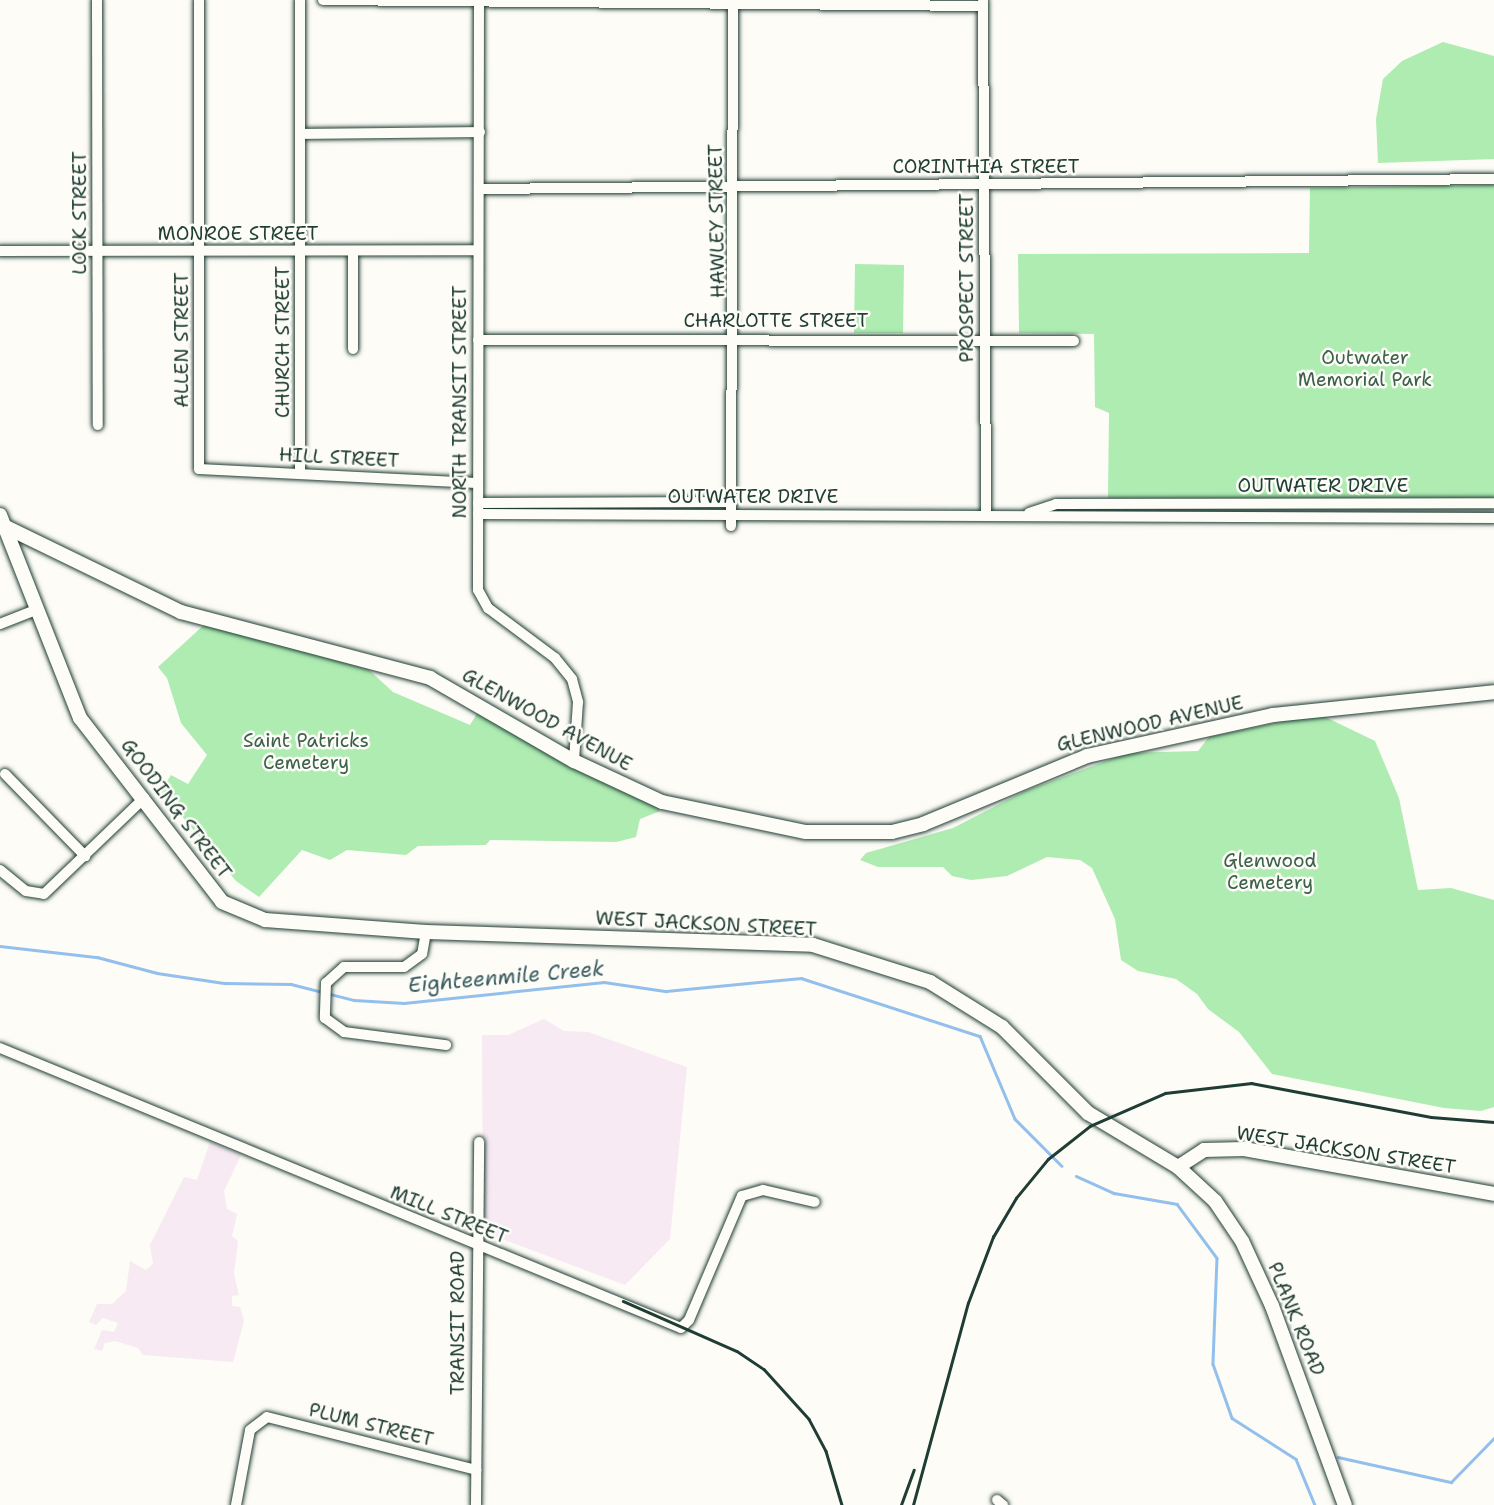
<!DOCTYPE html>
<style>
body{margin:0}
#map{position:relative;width:1494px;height:1505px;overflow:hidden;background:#fdfcf7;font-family:"Shantell Sans",sans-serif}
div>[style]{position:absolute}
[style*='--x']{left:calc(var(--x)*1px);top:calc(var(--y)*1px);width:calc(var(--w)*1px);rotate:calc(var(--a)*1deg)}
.built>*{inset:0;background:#f7eaf2}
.green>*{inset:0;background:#aeecb2}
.stream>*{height:2.5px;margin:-1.25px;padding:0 1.25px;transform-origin:1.25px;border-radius:1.25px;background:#93bfec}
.roads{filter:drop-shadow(0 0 2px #1f3d34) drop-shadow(0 0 2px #1f3d34)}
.street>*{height:10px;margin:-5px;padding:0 5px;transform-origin:5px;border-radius:5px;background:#fdfcf7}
.secondary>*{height:14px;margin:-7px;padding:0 7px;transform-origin:7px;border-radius:7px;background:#fdfcf7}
.rail>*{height:2.5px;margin:-1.25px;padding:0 1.25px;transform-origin:1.25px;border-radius:1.25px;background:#1f3d34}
span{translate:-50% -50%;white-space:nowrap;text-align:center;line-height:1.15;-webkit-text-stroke:5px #fdfcf7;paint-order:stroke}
.street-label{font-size:19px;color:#1f3d34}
.park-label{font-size:19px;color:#3c604d}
.water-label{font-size:21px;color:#3c5e62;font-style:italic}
</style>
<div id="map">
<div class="built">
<div style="clip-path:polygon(544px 1019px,564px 1031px,588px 1032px,687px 1067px,670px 1239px,625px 1285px,483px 1232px,482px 1035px,508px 1035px)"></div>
<div style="clip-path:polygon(210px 1142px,241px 1155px,224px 1191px,227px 1209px,237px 1214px,232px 1236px,238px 1241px,234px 1274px,239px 1295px,232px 1296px,232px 1306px,240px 1307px,244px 1321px,233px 1362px,143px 1355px,138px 1348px,115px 1341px,105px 1343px,102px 1351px,94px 1349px,102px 1330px,114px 1332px,118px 1323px,103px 1318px,96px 1325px,89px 1322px,97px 1304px,112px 1304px,126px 1291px,130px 1261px,146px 1270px,153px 1264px,150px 1245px,184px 1177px,197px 1180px)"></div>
</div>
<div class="green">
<div style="clip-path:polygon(1443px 42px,1494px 56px,1494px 159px,1378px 163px,1376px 119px,1383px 79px,1402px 61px)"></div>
<div style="clip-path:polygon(1494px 185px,1494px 499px,1108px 498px,1109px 413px,1095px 407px,1094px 334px,1019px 333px,1018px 254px,1309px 253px,1310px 188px)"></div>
<div style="clip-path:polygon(855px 264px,904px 265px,903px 333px,854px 333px)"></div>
<div style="clip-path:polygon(205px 624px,356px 659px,358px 667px,368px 669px,393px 692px,470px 725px,479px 710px,660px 803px,660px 811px,640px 819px,636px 837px,616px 842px,490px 840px,486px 845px,418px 846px,406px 855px,347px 850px,330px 860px,302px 850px,259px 897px,236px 881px,161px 791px,171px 775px,188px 784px,207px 755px,181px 723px,167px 678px,158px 667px)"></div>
<div style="clip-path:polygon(1319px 714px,1375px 741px,1399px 798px,1418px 890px,1451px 888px,1494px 900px,1494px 1107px,1481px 1111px,1444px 1108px,1272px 1074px,1239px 1032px,1208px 1009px,1197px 994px,1176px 979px,1138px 971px,1121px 960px,1115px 919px,1092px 868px,1080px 860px,1047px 857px,1007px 876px,971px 880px,952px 876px,943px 867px,878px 867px,860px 860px,866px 853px,953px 828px,1025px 791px,1128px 753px,1198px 751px,1209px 737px)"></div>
</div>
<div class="stream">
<div style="--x:0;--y:946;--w:98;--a:6.5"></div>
<div style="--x:97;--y:957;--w:62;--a:14.9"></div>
<div style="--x:157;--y:973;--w:69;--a:8.4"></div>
<div style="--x:225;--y:983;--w:66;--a:0.9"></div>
<div style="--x:291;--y:984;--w:65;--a:14.3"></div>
<div style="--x:354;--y:1000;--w:50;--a:3.4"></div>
<div style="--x:404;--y:1003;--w:201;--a:-6"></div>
<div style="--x:604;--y:982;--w:63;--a:8.3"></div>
<div style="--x:666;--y:991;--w:136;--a:-5.5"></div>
<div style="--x:801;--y:978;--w:188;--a:18"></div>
<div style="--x:980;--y:1036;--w:90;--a:67.1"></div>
<div style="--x:1015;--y:1119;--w:66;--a:45"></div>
<div style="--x:1076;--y:1176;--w:42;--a:24.1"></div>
<div style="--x:1114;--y:1193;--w:64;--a:9.9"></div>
<div style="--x:1177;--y:1204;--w:67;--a:53.5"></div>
<div style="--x:1217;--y:1258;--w:106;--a:92.2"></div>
<div style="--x:1213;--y:1364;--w:57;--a:70.6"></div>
<div style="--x:1232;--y:1418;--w:76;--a:32.6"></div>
<div style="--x:1296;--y:1459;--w:50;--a:67.6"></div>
<div style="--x:1338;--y:1457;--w:116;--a:12.5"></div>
<div style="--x:1451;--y:1482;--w:62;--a:-45.7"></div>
</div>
<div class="roads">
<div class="street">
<div style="--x:97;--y:0;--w:425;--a:89.9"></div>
<div style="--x:199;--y:0;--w:469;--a:90"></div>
<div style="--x:199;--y:469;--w:278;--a:2.9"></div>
<div style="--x:300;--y:0;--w:473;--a:90"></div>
<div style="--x:323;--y:0;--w:660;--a:0.52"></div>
<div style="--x:479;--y:0;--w:590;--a:90.1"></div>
<div style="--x:478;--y:590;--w:21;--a:61"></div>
<div style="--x:488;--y:608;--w:84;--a:36.7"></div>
<div style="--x:555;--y:658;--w:27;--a:51"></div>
<div style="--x:572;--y:679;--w:24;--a:75"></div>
<div style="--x:578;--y:702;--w:59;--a:93.9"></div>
<div style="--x:983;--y:1;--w:512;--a:89.66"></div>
<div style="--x:301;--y:134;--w:179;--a:-0.6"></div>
<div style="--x:479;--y:189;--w:1015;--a:-0.56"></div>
<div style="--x:0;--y:251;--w:476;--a:-0.1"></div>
<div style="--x:353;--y:252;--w:97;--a:90"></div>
<div style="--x:478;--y:340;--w:596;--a:0.1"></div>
<div style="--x:478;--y:503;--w:253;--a:-0.2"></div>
<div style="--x:1029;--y:513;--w:28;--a:-18"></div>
<div style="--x:1056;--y:504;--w:438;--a:-0.1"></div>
<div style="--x:478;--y:514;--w:1016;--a:0.23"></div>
<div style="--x:731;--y:526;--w:526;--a:-89.78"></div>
<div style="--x:0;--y:624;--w:41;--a:-21.5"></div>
<div style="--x:5;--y:774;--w:115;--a:45.7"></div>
<div style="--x:0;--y:870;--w:33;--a:39"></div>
<div style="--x:26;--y:891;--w:18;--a:9"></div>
<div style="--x:44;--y:894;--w:139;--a:-43.8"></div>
<div style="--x:426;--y:932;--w:22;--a:100"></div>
<div style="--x:422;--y:954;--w:22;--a:144"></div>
<div style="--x:404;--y:967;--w:60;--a:180"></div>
<div style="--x:344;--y:967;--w:24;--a:138"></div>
<div style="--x:326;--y:983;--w:35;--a:92"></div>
<div style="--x:325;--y:1018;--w:24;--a:36"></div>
<div style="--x:344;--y:1032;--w:103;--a:7.3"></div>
<div style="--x:0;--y:1048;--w:736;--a:22.35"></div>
<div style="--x:681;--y:1328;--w:11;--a:-45"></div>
<div style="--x:689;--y:1320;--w:135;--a:-66.9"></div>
<div style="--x:742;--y:1196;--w:22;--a:-16"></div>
<div style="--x:763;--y:1190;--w:53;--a:13"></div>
<div style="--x:997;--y:1500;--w:8;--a:40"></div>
<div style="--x:236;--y:1505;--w:76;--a:-79.4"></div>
<div style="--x:250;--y:1430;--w:21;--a:-37"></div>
<div style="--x:267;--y:1417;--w:216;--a:14.2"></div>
<div style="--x:476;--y:1505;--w:363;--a:-89.5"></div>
</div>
<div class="secondary">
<div style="--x:0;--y:515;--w:218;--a:68.5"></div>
<div style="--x:80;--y:718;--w:232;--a:52.3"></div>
<div style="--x:222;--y:902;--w:47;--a:22.7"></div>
<div style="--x:265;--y:920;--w:161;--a:4.3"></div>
<div style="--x:426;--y:932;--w:387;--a:1.9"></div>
<div style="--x:813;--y:945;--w:123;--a:17.5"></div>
<div style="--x:930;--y:982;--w:85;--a:32"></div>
<div style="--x:1002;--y:1027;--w:122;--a:45"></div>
<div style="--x:1088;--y:1113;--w:105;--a:31"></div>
<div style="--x:1178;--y:1167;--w:50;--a:42.6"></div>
<div style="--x:1215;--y:1201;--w:48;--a:56"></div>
<div style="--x:1242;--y:1241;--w:72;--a:65.2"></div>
<div style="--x:1272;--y:1306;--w:212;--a:69.9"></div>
<div style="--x:6;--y:527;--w:195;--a:25.9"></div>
<div style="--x:181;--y:612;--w:258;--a:14.8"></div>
<div style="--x:430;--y:678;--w:166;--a:30"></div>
<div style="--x:574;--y:761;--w:97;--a:25"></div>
<div style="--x:662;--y:802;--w:147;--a:11.8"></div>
<div style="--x:806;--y:832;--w:86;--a:0"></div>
<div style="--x:892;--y:832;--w:32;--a:-14"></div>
<div style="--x:923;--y:824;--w:178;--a:-22.5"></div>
<div style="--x:1087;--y:756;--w:190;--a:-12.4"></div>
<div style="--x:1273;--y:715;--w:222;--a:-5.9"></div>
<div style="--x:1178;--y:1167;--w:31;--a:-33"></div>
<div style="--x:1204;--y:1150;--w:40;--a:-1.4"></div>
<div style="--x:1244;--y:1149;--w:254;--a:10.2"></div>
</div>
</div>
<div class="rail">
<div style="--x:623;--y:1301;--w:124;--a:23.7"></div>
<div style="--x:737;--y:1351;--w:32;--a:34"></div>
<div style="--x:764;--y:1369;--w:67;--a:48"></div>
<div style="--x:809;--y:1419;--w:36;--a:62"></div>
<div style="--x:826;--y:1451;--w:56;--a:73.5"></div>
<div style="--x:901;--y:1505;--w:37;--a:-70"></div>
<div style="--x:913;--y:1505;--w:209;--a:-74.8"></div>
<div style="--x:968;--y:1303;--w:71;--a:-69.3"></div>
<div style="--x:993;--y:1237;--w:45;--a:-59.5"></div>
<div style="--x:1016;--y:1198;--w:50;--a:-50.6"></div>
<div style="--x:1048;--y:1159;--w:53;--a:-38.2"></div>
<div style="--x:1090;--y:1126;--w:82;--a:-23.7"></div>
<div style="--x:1165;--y:1093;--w:87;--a:-6.6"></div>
<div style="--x:1251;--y:1083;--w:183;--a:10.7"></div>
<div style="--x:1431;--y:1117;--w:63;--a:4.5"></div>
</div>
<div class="street-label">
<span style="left:986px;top:167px">CORINTHIA STREET</span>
<span style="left:80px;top:213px;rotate:-90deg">LOCK STREET</span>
<span style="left:717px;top:221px;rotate:-91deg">HAWLEY STREET</span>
<span style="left:238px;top:234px">MONROE STREET</span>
<span style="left:967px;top:278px;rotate:-90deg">PROSPECT STREET</span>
<span style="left:776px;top:321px">CHARLOTTE STREET</span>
<span style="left:182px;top:340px;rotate:-90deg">ALLEN STREET</span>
<span style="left:283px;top:342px;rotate:-90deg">CHURCH STREET</span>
<span style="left:460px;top:402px;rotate:-90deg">NORTH TRANSIT STREET</span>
<span style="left:339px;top:458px;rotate:3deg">HILL STREET</span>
<span style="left:1323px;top:486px">OUTWATER DRIVE</span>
<span style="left:753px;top:497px">OUTWATER DRIVE</span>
<span style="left:547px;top:720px;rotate:29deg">GLENWOOD AVENUE</span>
<span style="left:1150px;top:724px;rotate:-13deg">GLENWOOD AVENUE</span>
<span style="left:176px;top:809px;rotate:53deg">GOODING STREET</span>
<span style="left:706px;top:924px;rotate:3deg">WEST JACKSON STREET</span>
<span style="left:1346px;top:1150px;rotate:9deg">WEST JACKSON STREET</span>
<span style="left:449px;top:1215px;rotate:22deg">MILL STREET</span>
<span style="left:1296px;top:1319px;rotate:68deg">PLANK ROAD</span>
<span style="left:458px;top:1323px;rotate:-90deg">TRANSIT ROAD</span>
<span style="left:371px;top:1425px;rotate:14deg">PLUM STREET</span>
</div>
<div class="park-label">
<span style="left:1365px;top:369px">Outwater<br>Memorial Park</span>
<span style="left:306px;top:752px">Saint Patricks<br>Cemetery</span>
<span style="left:1270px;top:872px">Glenwood<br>Cemetery</span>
</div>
<div class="water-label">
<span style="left:506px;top:977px;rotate:-5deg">Eighteenmile Creek</span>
</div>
</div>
